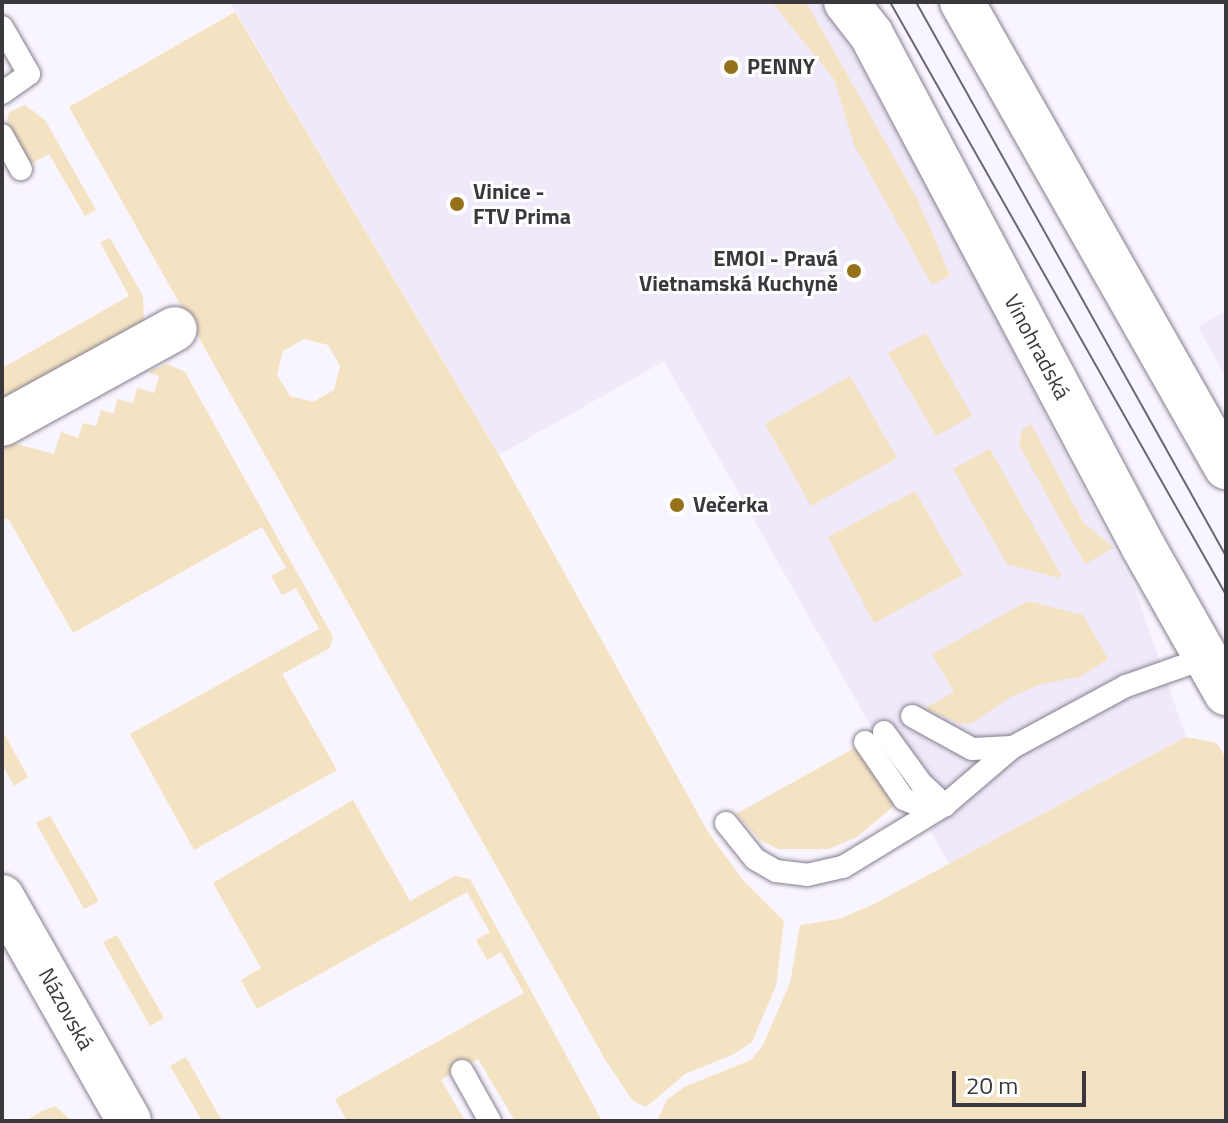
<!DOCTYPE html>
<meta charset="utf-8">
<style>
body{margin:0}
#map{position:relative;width:1228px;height:1123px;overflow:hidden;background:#f9f5fe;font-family:"Titillium Web",sans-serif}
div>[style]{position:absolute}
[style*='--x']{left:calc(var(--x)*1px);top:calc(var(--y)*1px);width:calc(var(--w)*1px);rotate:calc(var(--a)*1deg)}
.built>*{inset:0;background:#f0e9f9}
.green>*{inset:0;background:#f4e3c3}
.roads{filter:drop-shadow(0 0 2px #857f8c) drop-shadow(0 0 2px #857f8c)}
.lane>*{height:22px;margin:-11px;padding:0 11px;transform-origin:11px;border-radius:11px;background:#fff}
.street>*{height:44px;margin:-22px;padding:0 22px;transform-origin:22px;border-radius:22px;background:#fff}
.secondary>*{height:44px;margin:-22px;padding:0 22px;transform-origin:22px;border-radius:22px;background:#fff}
.tram>*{height:2px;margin:-1px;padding:0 1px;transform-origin:1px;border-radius:1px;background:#6a686e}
.dots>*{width:22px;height:22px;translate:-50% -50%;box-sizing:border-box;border:4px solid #fff;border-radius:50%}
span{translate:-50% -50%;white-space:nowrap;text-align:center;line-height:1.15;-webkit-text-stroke:6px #fff;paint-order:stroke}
.poi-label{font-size:22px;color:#3a383d;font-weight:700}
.left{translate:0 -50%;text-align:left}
.right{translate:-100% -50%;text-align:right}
.street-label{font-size:22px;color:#3a383d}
.frame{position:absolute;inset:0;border:4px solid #3a383d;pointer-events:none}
.scale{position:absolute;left:952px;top:1071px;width:134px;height:36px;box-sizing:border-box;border:4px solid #3a383d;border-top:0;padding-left:10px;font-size:24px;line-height:28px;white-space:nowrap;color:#3a383d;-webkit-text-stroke:6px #fff;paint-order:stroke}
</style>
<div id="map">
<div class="built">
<div style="clip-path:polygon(230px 2px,825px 2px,938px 206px,1135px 589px,1186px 737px,949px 864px,664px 361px,499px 455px)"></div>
<div style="clip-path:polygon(1226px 311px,1226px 378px,1198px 327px)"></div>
</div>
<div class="green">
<div style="clip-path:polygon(806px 2px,917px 198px,950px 275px,932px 285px,854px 145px,834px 79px,773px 4px)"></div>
<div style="clip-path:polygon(evenodd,235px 12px,499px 455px,708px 832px,742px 879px,784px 921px,776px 986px,752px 1042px,734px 1054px,685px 1074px,646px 1107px,633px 1101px,606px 1061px,69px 107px,235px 12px,304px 339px,328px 345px,340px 366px,334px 390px,313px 402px,290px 396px,277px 375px,283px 351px,304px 339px)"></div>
<div style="clip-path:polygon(25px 105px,45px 120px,96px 210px,85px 216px,49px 154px,29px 165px,7px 123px,9px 112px)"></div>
<div style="clip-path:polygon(110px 238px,143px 296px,144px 323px,2px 412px,2px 368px,129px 296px,100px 242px)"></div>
<div style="clip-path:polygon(926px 333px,972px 416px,936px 436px,888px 353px)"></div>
<div style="clip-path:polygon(167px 364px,185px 372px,333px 637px,330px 648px,282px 674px,337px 770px,194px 850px,130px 734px,319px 629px,296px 588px,282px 595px,271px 576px,286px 568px,262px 527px,73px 633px,8px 518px,2px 521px,2px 440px,54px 454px,61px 432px,78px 438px,83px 423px,96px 426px,101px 410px,114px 414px,117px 399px,133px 403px,137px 388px,154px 393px,159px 376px,148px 372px)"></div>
<div style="clip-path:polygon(850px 376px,897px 458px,811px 506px,765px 424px)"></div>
<div style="clip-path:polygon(1031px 424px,1083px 522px,1114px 548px,1085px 564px,1019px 445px,1022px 430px)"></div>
<div style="clip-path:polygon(990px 449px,1061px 575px,1059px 578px,1007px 564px,953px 469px)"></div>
<div style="clip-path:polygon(915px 491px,963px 575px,874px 623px,828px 537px)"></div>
<div style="clip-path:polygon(1028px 601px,1083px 615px,1108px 659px,1080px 677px,1041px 684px,1011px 697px,972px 723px,961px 724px,925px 708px,954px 692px,932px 654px)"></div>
<div style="clip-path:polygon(2px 730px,28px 777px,14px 786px,2px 764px)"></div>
<div style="clip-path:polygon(1186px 737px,1217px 743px,1226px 758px,1226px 1121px,657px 1121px,667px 1100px,684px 1087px,751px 1060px,762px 1047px,790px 983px,800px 925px,839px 919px,872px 905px)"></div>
<div style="clip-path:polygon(860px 745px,895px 805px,857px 837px,829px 849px,778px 849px,760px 840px,736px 814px)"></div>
<div style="clip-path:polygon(353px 800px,410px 901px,455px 876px,470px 879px,602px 1121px,515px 1121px,478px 1059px,441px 1080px,465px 1121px,347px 1121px,335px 1099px,524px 993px,501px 952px,487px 960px,476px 940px,490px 932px,467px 892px,257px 1009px,241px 980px,261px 968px,213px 883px)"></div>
<div style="clip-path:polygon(50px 816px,99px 901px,84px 909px,36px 823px)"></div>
<div style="clip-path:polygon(117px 935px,164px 1018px,150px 1026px,103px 942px)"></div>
<div style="clip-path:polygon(186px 1057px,222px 1121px,202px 1121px,170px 1066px)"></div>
<div style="clip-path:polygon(55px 1106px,72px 1121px,25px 1121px,42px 1111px)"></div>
</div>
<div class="roads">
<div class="lane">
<div style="--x:2;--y:27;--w:54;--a:60.1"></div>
<div style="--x:29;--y:74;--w:33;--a:145"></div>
<div style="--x:2;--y:135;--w:39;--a:61"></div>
<div style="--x:912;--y:716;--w:68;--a:28.8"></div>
<div style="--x:972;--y:749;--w:40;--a:-2.9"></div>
<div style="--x:884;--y:732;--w:63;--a:54"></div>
<div style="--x:921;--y:783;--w:33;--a:43"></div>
<div style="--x:865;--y:742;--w:69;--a:55.6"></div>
<div style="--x:904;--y:799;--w:23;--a:23"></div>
<div style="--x:925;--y:808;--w:19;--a:-9"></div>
<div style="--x:726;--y:823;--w:46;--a:51.1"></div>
<div style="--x:755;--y:859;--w:24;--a:30"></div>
<div style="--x:776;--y:871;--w:31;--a:7"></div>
<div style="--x:807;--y:875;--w:37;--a:-13"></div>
<div style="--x:843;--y:867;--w:119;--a:-31.3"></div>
<div style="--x:945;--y:805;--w:89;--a:-40.5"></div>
<div style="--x:1013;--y:747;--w:128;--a:-28.4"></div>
<div style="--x:1126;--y:686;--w:84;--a:-19.5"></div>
<div style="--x:462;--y:1071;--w:57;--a:60.8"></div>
</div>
<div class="street">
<div style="--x:2;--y:424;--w:197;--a:-28.8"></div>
<div style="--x:2;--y:897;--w:257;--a:60.4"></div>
</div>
<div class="secondary">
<div style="--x:846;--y:2;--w:41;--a:52"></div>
<div style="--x:871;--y:34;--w:582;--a:62.03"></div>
<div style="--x:1144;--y:548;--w:167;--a:60.5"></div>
<div style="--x:962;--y:2;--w:535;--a:60.41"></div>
</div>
</div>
<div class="tram">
<div style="--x:890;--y:2;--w:682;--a:60.46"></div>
<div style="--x:916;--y:2;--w:635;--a:60.77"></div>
</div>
<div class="dots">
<div style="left:731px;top:67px;background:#957119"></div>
<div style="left:457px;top:204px;background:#957119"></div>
<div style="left:854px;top:271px;background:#957119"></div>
<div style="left:677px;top:505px;background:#957119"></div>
</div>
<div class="poi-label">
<span class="left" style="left:747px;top:67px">PENNY</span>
<span class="left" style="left:473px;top:204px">Vinice -<br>FTV Prima</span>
<span class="right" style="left:838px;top:271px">EMOI - Pravá<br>Vietnamská Kuchyně</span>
<span class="left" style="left:693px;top:505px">Večerka</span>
</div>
<div class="street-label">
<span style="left:1037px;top:347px;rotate:62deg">Vinohradská</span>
<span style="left:66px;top:1009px;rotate:61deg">Názovská</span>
</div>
<div class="frame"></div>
<div class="scale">20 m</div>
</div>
